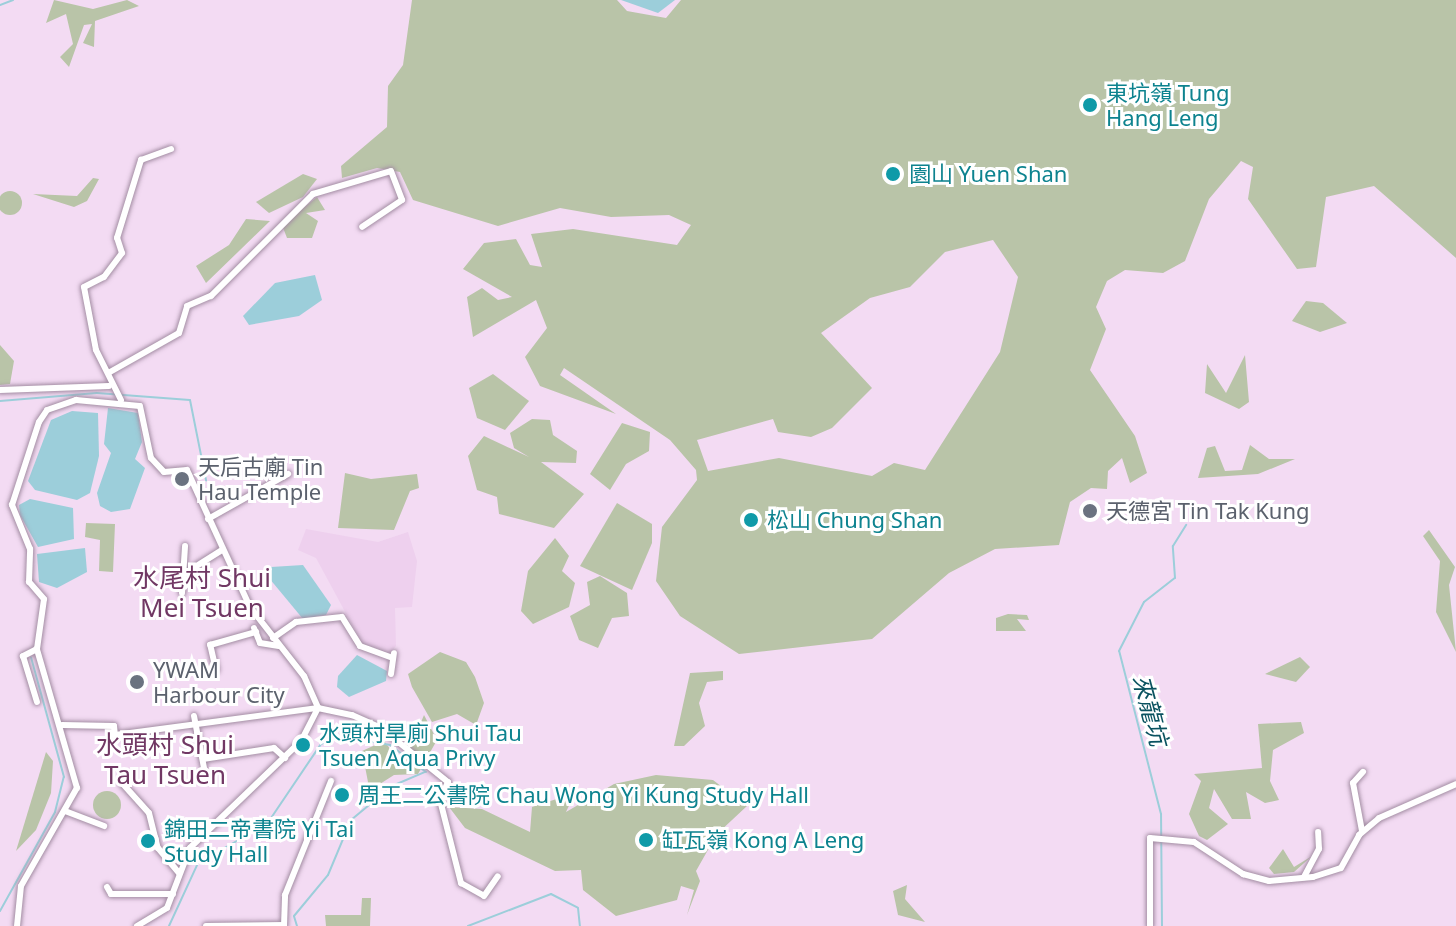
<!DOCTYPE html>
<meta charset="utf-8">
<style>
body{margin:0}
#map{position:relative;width:1456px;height:926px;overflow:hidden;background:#f3dbf3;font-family:"Noto Sans","Noto Sans TC",sans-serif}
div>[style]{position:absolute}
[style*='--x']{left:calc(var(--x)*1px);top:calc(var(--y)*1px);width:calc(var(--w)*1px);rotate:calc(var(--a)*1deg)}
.built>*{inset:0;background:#eed0ee}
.green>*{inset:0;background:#b9c4a8}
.round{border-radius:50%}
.water>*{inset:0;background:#9cceda}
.stream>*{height:2px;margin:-1px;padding:0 1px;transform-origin:1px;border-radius:1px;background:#9cceda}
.roads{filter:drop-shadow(0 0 2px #a38da3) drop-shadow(0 0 2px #a38da3)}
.minor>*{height:6px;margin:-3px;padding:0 3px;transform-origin:3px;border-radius:3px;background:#fff}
.dots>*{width:22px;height:22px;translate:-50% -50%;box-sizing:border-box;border:4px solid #fff;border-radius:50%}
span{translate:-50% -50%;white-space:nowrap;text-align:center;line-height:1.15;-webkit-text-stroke:6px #fff;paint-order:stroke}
.culture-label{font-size:22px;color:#0d838f}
.left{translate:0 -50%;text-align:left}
.worship-label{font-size:22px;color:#5b616d}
.water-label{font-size:24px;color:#0a5260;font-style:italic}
.quarter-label{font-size:26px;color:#713864}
</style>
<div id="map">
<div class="built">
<div style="clip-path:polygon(306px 529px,378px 542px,408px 532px,417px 561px,412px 607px,395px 608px,396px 646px,389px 654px,362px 643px,316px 558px,298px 550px)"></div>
</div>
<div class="green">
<div style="clip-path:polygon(54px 0,93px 9px,127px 0,139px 6px,95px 21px,94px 47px,83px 43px,92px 24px,84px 25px,69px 67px,60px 57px,73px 44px,66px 14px,46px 23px)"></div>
<div style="clip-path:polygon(evenodd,412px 0,617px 0,627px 11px,666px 18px,681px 0,1456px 0,1456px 258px,1374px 186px,1326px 197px,1316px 267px,1297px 269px,1248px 199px,1253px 167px,1241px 161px,1209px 199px,1185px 261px,1163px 273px,1125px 270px,1107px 281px,1096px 307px,1106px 329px,1090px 370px,1135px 436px,1147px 473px,1130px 483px,1122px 458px,1108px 471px,1107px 489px,1091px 488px,1070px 502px,1059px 545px,995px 549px,949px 573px,872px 639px,739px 654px,680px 616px,656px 581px,662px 527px,697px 480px,696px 470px,670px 440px,564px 368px,560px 375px,616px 414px,540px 386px,525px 357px,547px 328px,536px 300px,473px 337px,467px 297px,482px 288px,498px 300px,512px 297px,463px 269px,484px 243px,516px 239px,530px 265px,542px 267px,531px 234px,573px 229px,677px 245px,691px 225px,669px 215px,611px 217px,560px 208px,498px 226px,413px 200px,400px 172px,377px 168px,342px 178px,341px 166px,387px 127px,388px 86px,403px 65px,412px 0,993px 240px,1018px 277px,1000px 352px,925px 470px,894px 463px,872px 476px,779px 458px,708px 471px,697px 440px,773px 419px,778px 432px,811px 437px,832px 428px,872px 388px,821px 333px,870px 298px,910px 287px,945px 252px,993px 240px)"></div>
<div style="clip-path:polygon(303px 174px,317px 179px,303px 197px,269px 213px,256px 202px)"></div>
<div style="clip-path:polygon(93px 178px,99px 179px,87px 201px,74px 207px,33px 194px,77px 196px)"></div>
<div class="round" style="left:-2px;top:191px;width:24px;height:24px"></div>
<div style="clip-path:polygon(317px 197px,325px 210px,306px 213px,318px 221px,312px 238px,287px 238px,282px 225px)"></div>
<div style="clip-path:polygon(246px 219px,270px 221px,206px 283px,196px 266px,229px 245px)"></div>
<div style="clip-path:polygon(1306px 301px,1323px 303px,1347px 323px,1320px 332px,1292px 321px)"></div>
<div style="clip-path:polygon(0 345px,14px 361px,10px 384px,0 385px)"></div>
<div style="clip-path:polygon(1245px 355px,1249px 402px,1239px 409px,1205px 393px,1207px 364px,1226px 393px)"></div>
<div style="clip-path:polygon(493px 374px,529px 401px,505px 430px,477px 418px,469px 388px)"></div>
<div style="clip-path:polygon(532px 419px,550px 420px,553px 435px,577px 451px,576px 463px,541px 462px,584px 494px,554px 528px,499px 514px,497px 497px,477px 490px,468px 456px,484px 436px,529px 457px,514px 448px,510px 433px)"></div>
<div style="clip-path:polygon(622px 423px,650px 432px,649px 451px,626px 464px,610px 490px,590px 474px)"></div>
<div style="clip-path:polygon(1250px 445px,1269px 459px,1295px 459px,1258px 474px,1198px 478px,1207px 448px,1215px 446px,1225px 471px,1242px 470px)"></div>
<div style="clip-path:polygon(345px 473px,371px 479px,417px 474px,419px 488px,410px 491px,394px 530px,338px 528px)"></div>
<div style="clip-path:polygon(617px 503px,652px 524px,652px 543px,632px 590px,580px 566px)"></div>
<div style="clip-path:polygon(86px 523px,115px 524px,113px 572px,99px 571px,100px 540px,85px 537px)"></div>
<div style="clip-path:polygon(1429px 530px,1455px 567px,1449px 585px,1456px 652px,1436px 612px,1440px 561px,1423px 536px)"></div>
<div style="clip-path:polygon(555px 538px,569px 556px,562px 571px,575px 583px,569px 607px,533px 624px,521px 611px,528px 571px)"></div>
<div style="clip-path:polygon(600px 576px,627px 593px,629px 616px,612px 618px,598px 648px,579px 640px,570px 616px,590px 605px,587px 582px)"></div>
<div style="clip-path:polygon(1008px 614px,1027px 615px,1029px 620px,1017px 619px,1026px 631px,996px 631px,996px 618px)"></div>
<div style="clip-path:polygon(440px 652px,466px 662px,475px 677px,484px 703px,476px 725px,457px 714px,432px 722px,412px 687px,408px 674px)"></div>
<div style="clip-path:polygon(1300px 657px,1310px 667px,1296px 682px,1265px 674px)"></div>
<div style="clip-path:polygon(723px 671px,723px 680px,707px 682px,699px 703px,705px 726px,684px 746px,674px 746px,690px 673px)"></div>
<div style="clip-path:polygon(424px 715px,437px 740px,418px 774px,394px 775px,361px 796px,368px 782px,362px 751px,384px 741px,403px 765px)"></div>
<div style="clip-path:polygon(1301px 722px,1304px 733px,1273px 750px,1270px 781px,1279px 800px,1265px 803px,1246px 792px,1251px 819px,1232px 819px,1214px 789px,1209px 808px,1228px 824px,1207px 840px,1199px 836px,1189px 814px,1201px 781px,1194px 774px,1262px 768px,1258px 724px)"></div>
<div style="clip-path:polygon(46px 752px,53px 761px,51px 793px,36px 830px,16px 851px)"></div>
<div style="clip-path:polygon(656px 775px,713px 780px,747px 806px,717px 834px,696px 871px,700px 881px,687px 915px,694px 890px,681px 886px,677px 900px,616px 916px,583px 890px,581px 870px,555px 871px,465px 828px,449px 807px,482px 809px,530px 832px,532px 807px,575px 793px,566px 812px,614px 784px)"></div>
<div class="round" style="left:93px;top:791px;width:28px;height:28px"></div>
<div style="clip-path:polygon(1283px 849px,1294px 867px,1312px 856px,1294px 872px,1274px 874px,1269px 868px)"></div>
<div style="clip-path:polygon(907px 885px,905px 899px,925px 922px,898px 915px,893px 891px)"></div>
<div style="clip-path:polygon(362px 898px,371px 898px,370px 926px,326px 926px,325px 915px,361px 915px)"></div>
</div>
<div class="water">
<div style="clip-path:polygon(621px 0,675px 0,658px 13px)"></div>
<div style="clip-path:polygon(315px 275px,322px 300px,299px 316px,249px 325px,243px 316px,275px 283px)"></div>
<div style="clip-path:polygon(108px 408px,138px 413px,142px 442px,135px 459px,145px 468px,130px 509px,111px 512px,100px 506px,97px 493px,111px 453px,104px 444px)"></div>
<div style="clip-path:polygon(72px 411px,98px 413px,99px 456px,90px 493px,77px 500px,35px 490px,28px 481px,51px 420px)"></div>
<div style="clip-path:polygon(30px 499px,73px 508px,74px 539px,38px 547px,20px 515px,19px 505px)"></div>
<div style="clip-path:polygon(85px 548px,87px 572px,57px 588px,39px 582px,37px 554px)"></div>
<div style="clip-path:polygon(303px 565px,331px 605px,326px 615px,303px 619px,269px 578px,271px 567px)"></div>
<div style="clip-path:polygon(357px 655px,387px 671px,386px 681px,349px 697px,337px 687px,338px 676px)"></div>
</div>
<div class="stream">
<div style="--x:0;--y:5;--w:14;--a:-21"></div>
<div style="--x:0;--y:401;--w:97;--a:-4.7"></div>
<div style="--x:97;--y:393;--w:93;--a:4.3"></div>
<div style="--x:190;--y:400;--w:82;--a:78.7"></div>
<div style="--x:0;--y:911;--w:113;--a:-60.9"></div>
<div style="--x:55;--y:812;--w:36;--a:-76"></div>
<div style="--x:64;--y:777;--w:124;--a:-105.4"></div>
<div style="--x:169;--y:926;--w:69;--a:-65.3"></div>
<div style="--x:198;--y:863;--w:79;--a:-29.5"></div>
<div style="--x:267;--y:824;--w:97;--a:-56"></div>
<div style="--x:321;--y:744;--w:20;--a:-24"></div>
<div style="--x:339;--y:736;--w:52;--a:10"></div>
<div style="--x:390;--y:745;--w:45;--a:36.9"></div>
<div style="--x:297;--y:926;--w:10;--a:-107"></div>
<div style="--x:294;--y:916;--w:53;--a:-50.3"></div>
<div style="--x:328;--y:875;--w:60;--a:-67.3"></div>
<div style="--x:351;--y:820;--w:53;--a:-39.7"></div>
<div style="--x:392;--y:786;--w:36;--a:-23"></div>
<div style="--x:468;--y:926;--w:89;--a:-21.1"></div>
<div style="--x:551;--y:894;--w:30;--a:27"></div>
<div style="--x:578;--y:908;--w:18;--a:84"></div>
<div style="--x:1162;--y:926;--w:112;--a:-90.5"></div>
<div style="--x:1161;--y:814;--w:168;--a:-104.4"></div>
<div style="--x:1119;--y:651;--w:55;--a:-63"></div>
<div style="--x:1144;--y:602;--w:39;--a:-38"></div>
<div style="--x:1175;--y:578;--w:32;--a:-94"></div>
<div style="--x:1173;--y:546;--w:25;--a:-58"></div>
</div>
<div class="roads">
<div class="minor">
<div style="--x:110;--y:372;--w:79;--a:-29.5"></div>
<div style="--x:179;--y:333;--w:28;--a:-73"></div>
<div style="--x:187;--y:306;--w:26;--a:-23"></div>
<div style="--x:211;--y:296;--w:144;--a:-45"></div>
<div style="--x:313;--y:194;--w:81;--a:-16.4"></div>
<div style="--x:391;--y:171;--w:31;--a:69"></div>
<div style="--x:402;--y:200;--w:48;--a:146"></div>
<div style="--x:0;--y:390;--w:109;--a:-2.1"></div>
<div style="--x:121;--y:400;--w:56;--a:-116.6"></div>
<div style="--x:96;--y:350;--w:64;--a:-100.8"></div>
<div style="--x:84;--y:287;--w:22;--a:-27"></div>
<div style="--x:104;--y:277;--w:30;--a:-53"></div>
<div style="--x:122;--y:253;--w:16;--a:-108"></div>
<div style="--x:117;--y:238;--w:82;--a:-72.9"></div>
<div style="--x:141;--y:160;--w:32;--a:-20"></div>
<div style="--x:208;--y:519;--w:92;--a:-29.4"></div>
<div style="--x:179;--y:577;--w:51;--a:-32.1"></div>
<div style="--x:182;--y:593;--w:47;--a:-86.3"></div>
<div style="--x:254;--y:628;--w:16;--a:68"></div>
<div style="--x:260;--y:643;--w:19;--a:9"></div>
<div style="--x:273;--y:638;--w:28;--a:-35"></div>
<div style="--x:296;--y:622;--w:46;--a:-6.2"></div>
<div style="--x:342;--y:617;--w:34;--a:58"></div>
<div style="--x:360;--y:646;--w:32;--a:20"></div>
<div style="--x:37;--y:649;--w:50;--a:-82"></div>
<div style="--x:44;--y:599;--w:23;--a:-131"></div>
<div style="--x:29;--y:582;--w:33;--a:-88"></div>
<div style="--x:30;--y:549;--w:48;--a:-112.2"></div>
<div style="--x:12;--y:505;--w:87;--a:-72"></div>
<div style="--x:39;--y:422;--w:14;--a:-56"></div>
<div style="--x:47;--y:410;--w:31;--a:-19"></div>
<div style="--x:76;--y:400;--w:64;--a:5.4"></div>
<div style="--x:140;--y:406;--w:53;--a:78.1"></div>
<div style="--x:151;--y:458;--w:19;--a:47"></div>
<div style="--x:164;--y:472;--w:23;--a:-5"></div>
<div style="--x:187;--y:470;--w:151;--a:65.3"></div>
<div style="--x:250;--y:607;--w:88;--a:52"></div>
<div style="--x:304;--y:676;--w:35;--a:66"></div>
<div style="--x:318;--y:708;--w:37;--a:117"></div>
<div style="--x:301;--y:741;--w:154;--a:136.1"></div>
<div style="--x:190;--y:848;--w:64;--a:111"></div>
<div style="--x:167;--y:908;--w:35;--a:149"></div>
<div style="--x:37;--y:649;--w:16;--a:153"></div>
<div style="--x:23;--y:656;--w:48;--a:73.1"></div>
<div style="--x:216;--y:670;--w:26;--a:-103"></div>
<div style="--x:210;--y:645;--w:48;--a:-15.8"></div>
<div style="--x:391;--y:674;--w:21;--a:-82"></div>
<div style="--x:194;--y:716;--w:53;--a:79.1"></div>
<div style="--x:62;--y:725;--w:52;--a:1.1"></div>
<div style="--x:114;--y:726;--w:9;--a:84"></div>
<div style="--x:115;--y:735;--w:205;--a:-7.6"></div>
<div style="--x:318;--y:708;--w:35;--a:12"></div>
<div style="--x:352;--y:715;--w:32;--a:24"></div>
<div style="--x:381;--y:728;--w:86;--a:38.9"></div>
<div style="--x:448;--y:782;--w:20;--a:114"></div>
<div style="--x:440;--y:800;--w:86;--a:75.8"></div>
<div style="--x:461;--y:883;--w:26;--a:29"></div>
<div style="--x:484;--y:896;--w:24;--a:-55"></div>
<div style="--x:203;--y:759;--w:72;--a:-8.8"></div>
<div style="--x:274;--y:748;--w:15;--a:42"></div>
<div style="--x:122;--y:783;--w:40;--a:48"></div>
<div style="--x:149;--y:813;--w:36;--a:76"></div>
<div style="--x:158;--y:848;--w:33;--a:50"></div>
<div style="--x:65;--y:811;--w:42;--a:21"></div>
<div style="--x:1362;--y:831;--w:49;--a:-100.6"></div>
<div style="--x:1353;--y:783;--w:15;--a:-48"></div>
<div style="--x:1304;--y:877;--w:32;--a:-62"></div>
<div style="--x:1319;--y:849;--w:17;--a:-93"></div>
<div style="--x:107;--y:887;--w:8;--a:60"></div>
<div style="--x:111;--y:894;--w:62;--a:0"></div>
<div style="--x:17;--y:926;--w:40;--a:-84.3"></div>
<div style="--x:21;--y:886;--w:113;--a:-60.3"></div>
<div style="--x:77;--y:788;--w:145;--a:-106.1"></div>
<div style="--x:206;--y:926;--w:78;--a:-0.7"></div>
<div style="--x:284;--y:926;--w:31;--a:-88"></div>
<div style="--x:285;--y:895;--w:123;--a:-68"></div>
<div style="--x:1150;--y:926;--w:88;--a:-90"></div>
<div style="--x:1150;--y:838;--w:44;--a:5.2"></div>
<div style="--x:1194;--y:842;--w:59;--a:33.1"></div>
<div style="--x:1243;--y:874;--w:27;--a:15"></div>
<div style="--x:1269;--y:881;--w:44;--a:-5.2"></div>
<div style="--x:1313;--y:877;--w:29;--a:-18"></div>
<div style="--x:1341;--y:868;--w:38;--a:-61"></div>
<div style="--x:1359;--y:835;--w:26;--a:-40"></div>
<div style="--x:1379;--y:818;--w:84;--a:-23.8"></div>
</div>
</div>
<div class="dots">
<div style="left:1090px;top:105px;background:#0f9aa8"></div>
<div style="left:893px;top:174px;background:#0f9aa8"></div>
<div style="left:182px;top:479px;background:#6b7280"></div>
<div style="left:1090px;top:511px;background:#6b7280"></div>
<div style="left:751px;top:520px;background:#0f9aa8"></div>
<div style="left:137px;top:682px;background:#6b7280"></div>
<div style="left:303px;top:745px;background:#0f9aa8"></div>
<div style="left:342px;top:795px;background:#0f9aa8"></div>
<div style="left:646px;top:840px;background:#0f9aa8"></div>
<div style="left:148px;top:841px;background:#0f9aa8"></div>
</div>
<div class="culture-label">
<span class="left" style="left:1106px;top:105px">東坑嶺 Tung<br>Hang Leng</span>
<span class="left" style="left:909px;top:174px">園山 Yuen Shan</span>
<span class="left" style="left:767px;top:520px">松山 Chung Shan</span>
<span class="left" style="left:319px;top:745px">水頭村旱廁 Shui Tau<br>Tsuen Aqua Privy</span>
<span class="left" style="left:358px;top:795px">周王二公書院 Chau Wong Yi Kung Study Hall</span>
<span class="left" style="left:164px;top:841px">錦田二帝書院 Yi Tai<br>Study Hall</span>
<span class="left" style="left:662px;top:840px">缸瓦嶺 Kong A Leng</span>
</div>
<div class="worship-label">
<span class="left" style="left:198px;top:479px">天后古廟 Tin<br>Hau Temple</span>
<span class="left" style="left:1106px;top:511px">天德宮 Tin Tak Kung</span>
<span class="left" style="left:153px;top:682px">YWAM<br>Harbour City</span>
</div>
<div class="water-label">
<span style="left:1151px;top:710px;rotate:75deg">來龍坑</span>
</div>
<div class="quarter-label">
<span style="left:202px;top:593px">水尾村 Shui<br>Mei Tsuen</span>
<span style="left:165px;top:760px">水頭村 Shui<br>Tau Tsuen</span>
</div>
</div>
